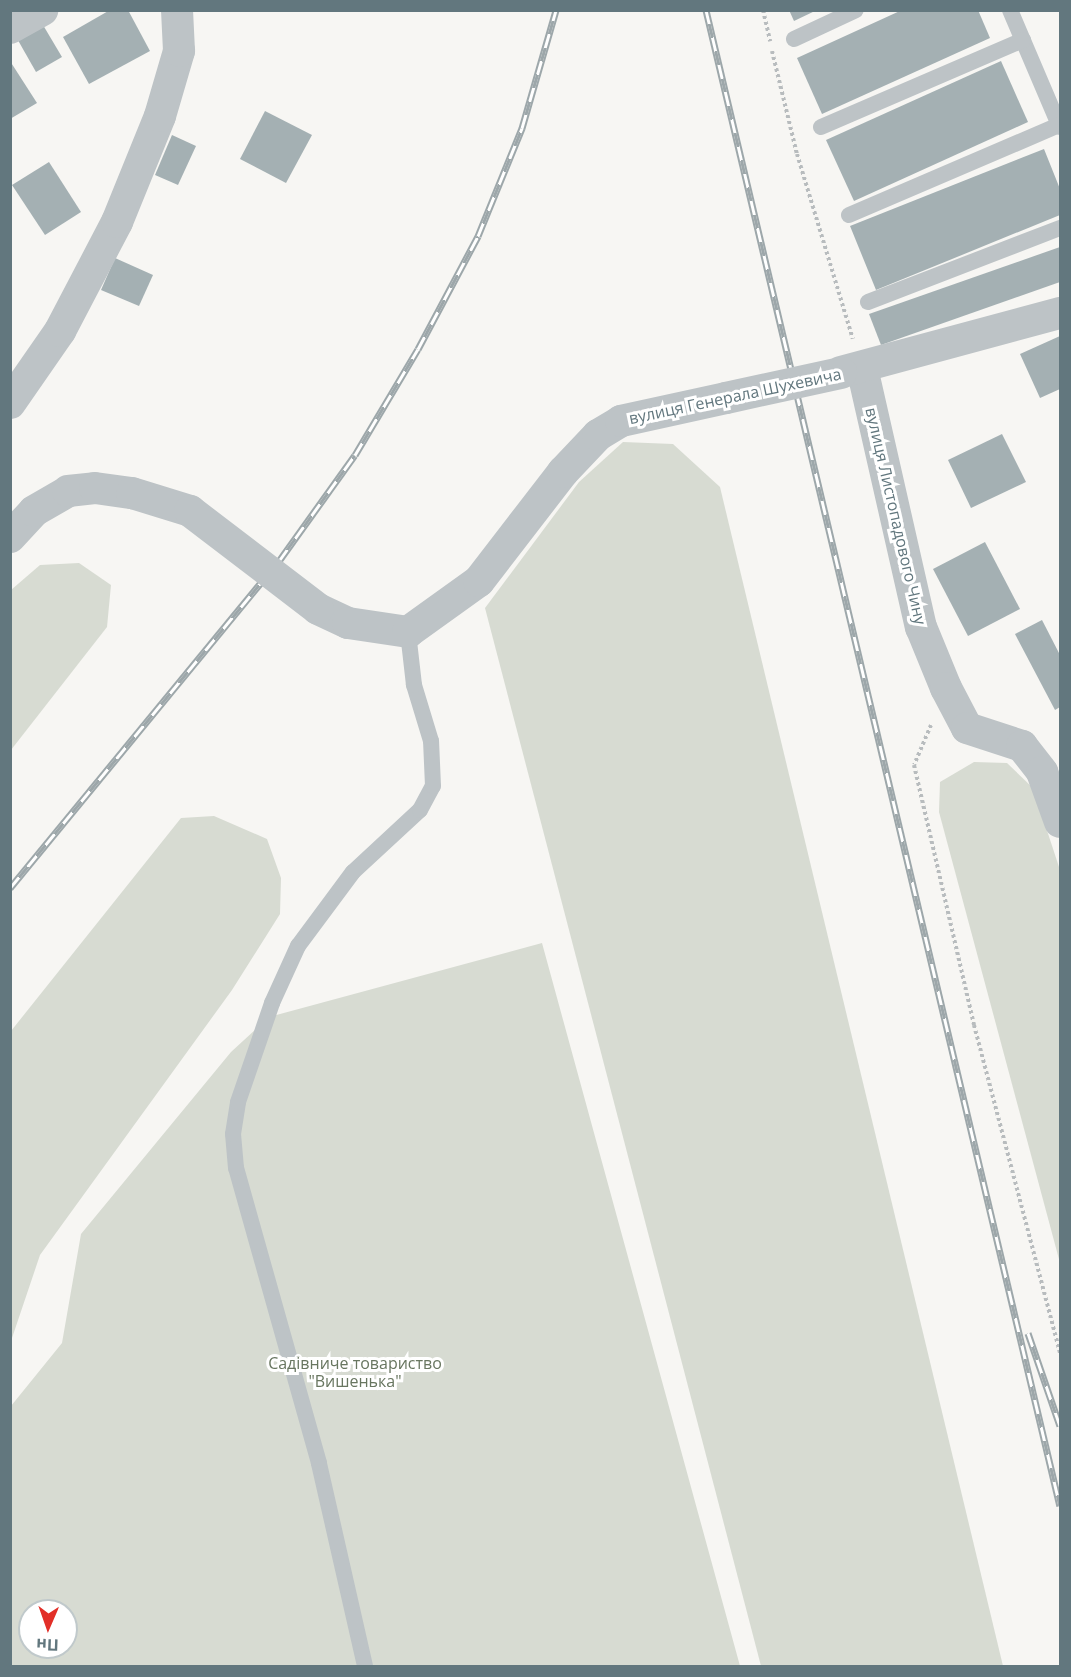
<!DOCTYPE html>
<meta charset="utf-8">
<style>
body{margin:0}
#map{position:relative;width:1071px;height:1677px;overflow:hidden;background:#f7f6f3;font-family:"Open Sans",sans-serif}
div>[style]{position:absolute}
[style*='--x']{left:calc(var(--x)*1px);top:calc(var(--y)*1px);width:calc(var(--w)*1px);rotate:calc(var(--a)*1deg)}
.green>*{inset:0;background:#d7dbd2}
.building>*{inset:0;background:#a4b0b3}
.path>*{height:4px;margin-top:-2px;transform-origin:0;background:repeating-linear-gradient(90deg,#b8bcbe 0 3px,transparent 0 6px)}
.service>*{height:16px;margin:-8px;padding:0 8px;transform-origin:8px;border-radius:8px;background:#bdc3c6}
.minor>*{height:32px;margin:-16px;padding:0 16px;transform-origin:16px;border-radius:16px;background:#bdc3c6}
.rail>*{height:7px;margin-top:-3.5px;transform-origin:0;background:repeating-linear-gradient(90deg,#fff 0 14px,#9da7aa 0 28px);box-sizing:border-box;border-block:2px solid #9da7aa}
.minor-bridge>*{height:32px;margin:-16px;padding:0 16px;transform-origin:16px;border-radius:16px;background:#bdc3c6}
span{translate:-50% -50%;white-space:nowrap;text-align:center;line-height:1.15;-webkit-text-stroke:6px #fff;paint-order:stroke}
.street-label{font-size:16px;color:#62777e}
.park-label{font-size:16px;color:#687660}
.frame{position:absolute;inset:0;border:12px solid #62777e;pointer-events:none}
.north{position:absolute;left:18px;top:1599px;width:60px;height:60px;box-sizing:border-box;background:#fff;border:2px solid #c0c9cb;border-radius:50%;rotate:182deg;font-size:16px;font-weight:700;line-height:24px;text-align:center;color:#62777e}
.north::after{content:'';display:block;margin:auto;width:21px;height:27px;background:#e22f28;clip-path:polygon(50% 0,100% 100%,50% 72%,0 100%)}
</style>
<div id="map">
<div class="green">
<div style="clip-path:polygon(623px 442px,673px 444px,720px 487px,1003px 1666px,761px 1666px,485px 608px,579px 482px)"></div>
<div style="clip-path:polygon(79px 563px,111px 585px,107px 627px,11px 750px,11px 590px,40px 565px)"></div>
<div style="clip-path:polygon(974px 762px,1007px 763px,1033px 788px,1060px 870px,1060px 1263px,939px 812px,940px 782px)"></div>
<div style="clip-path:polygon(214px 816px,267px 839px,281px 878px,280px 914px,232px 990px,40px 1255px,11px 1341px,11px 1031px,181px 818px)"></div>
<div style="clip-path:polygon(evenodd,542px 943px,740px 1666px,11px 1666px,11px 1406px,62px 1343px,81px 1234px,231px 1052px,269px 1017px,542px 943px,30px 1611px,66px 1611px,66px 1647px,30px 1647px,30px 1611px)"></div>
</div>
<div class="building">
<div style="clip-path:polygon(110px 10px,128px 10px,150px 51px,89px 84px,63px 37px)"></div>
<div style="clip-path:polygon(789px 10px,817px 10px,794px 21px)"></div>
<div style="clip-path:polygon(902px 10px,978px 10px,990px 38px,822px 114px,797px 58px)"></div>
<div style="clip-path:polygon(40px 20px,62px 57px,36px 72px,15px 35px)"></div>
<div style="clip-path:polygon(10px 61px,37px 103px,10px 119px)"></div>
<div style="clip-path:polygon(1001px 61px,1028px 122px,854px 201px,826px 140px)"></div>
<div style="clip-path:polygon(265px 111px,312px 135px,286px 183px,240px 159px)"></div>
<div style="clip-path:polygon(172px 135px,196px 146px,178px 185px,155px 175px)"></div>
<div style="clip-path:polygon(1044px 149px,1060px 189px,1060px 215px,876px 290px,850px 226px)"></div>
<div style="clip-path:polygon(49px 162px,81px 212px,45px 235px,12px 185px)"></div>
<div style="clip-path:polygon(1060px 247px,1060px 282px,881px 345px,869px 314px)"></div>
<div style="clip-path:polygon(115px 258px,153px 275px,139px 306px,101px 290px)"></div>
<div style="clip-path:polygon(1060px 336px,1060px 389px,1040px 398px,1020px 354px)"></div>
<div style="clip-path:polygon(1002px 434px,1026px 482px,971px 508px,948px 460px)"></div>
<div style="clip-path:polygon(985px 542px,1020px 609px,968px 636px,933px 569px)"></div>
<div style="clip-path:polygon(1042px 620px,1060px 655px,1060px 707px,1055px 710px,1015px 634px)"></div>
</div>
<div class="path">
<div style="--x:763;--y:10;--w:32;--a:77"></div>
<div style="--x:772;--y:51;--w:106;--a:76.4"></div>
<div style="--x:797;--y:154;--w:193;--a:73.2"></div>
<div style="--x:931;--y:725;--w:43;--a:113"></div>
<div style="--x:914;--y:765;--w:267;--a:77"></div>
<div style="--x:974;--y:1025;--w:339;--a:75.3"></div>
</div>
<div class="service">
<div style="--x:1010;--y:10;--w:127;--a:66.9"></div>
<div style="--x:794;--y:39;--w:68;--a:-25.1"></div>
<div style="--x:821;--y:127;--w:220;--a:-23.3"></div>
<div style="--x:849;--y:215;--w:228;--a:-23.2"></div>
<div style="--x:868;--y:302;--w:206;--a:-21.1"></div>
<div style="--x:365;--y:1666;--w:208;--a:-102.8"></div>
<div style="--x:319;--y:1463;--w:306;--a:-105.7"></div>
<div style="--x:236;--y:1168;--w:34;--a:-95"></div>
<div style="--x:233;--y:1134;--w:32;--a:-81"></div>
<div style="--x:238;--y:1102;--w:105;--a:-71"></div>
<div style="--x:272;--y:1003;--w:63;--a:-65.5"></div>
<div style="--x:298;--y:946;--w:92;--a:-53.4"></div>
<div style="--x:353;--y:872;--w:91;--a:-42.8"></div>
<div style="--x:420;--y:810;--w:27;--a:-62"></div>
<div style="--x:433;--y:786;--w:45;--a:-92.5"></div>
<div style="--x:431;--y:741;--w:59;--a:-106.9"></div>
<div style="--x:414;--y:685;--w:53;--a:-96.5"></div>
</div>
<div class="minor">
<div style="--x:10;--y:28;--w:37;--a:-29"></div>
<div style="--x:862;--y:368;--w:266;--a:77.2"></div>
<div style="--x:921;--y:627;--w:66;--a:67.7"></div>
<div style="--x:946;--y:688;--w:45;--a:62.3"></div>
<div style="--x:967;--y:728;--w:58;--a:18.1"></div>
<div style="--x:1022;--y:746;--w:33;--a:52"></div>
<div style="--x:1042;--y:772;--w:53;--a:70.2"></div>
<div style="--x:841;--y:372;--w:227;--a:-15.1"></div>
<div style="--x:10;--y:403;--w:88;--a:-55.2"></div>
<div style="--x:60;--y:331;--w:123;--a:-62.4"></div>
<div style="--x:117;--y:222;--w:114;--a:-67.9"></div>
<div style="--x:160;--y:116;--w:68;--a:-73.7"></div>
<div style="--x:179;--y:51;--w:41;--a:-92.8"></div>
<div style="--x:10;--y:537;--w:35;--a:-47"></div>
<div style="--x:34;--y:511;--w:39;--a:-30"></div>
<div style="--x:68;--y:491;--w:27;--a:-6"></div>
<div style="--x:95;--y:488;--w:37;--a:8"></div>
<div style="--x:132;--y:493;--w:61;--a:17.2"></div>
<div style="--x:318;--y:609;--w:33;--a:25"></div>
<div style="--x:348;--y:623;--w:61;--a:8.5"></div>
<div style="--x:408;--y:632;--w:87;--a:-35.7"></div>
<div style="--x:479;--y:581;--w:138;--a:-52.4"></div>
<div style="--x:563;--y:472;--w:51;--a:-46.6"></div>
<div style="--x:598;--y:435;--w:27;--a:-31"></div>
<div style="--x:621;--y:421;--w:107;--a:-12.4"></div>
</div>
<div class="rail">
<div style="--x:706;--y:10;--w:1537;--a:76.69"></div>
<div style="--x:10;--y:888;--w:423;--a:-50.6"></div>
<div style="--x:279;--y:561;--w:130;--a:-54.4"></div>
<div style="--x:355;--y:455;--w:123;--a:-59.3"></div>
<div style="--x:418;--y:349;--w:128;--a:-62"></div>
<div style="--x:478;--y:236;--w:117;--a:-67.8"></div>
<div style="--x:522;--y:128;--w:123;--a:-73.9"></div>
<div style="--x:1028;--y:1333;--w:98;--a:71"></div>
</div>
<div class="minor-bridge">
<div style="--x:726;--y:398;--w:118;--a:-12.3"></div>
<div style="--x:190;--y:511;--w:161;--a:37.4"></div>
</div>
<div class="street-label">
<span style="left:735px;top:396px;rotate:-12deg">вулиця Генерала Шухевича</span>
<span style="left:896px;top:516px;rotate:77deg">вулиця Листопадового Чину</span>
</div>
<div class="park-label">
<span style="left:355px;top:1372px">Садівниче товариство<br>"Вишенька"</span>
</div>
<div class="frame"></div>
<div class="north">Пн</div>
</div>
